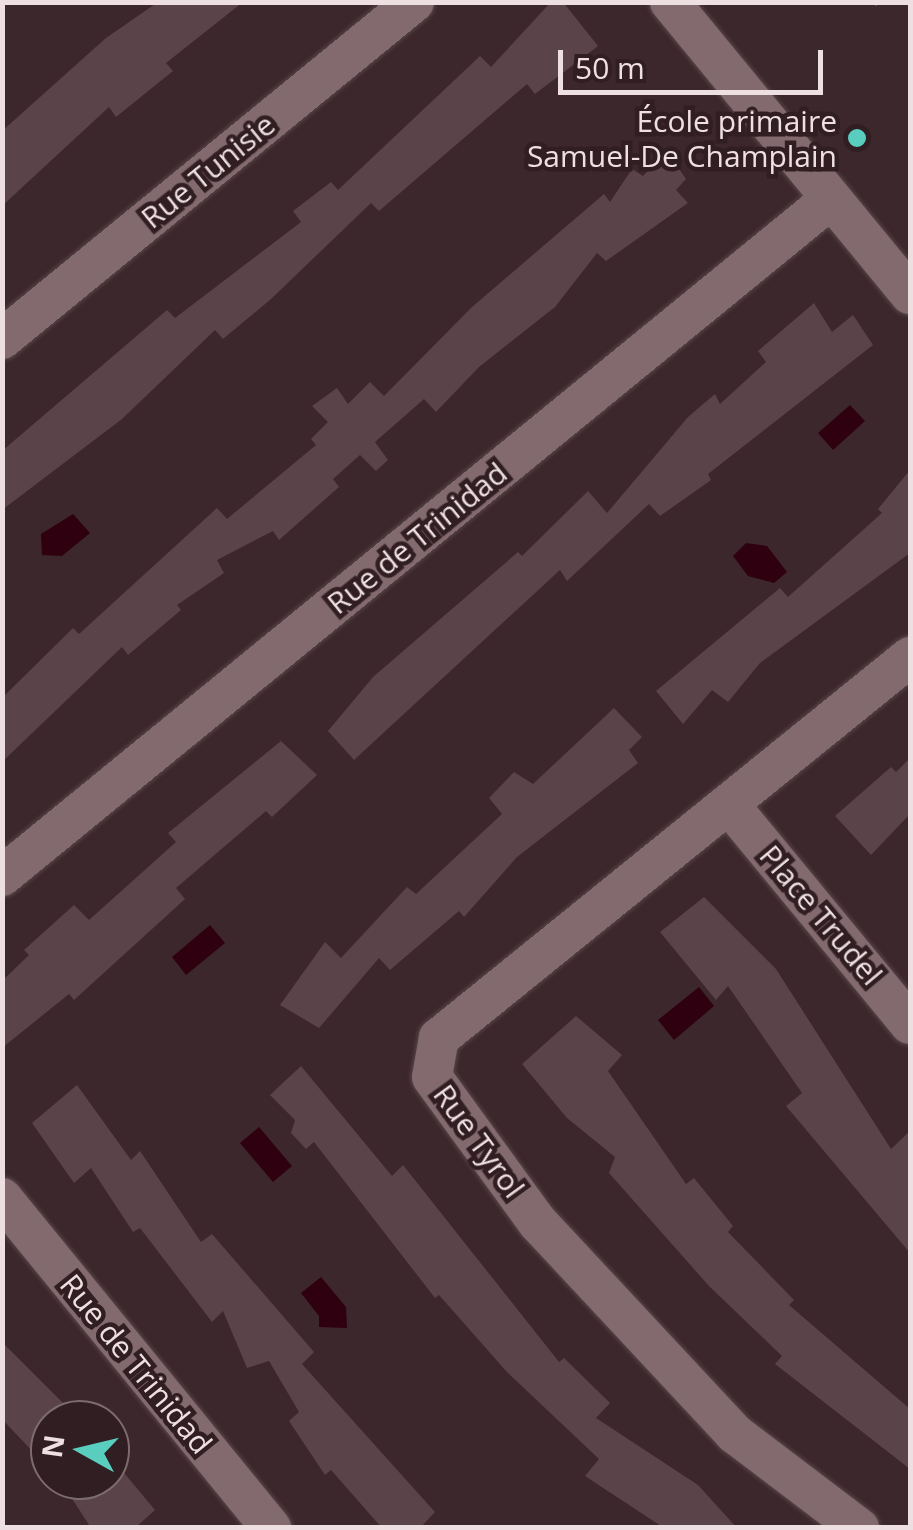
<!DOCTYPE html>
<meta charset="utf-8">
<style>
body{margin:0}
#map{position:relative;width:913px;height:1530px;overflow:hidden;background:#3c272c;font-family:"Open Sans",sans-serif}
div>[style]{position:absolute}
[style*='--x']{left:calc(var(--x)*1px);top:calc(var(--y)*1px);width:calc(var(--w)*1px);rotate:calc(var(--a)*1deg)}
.water>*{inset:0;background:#2f0010}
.building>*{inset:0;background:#5a4449}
.path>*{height:6px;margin-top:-3px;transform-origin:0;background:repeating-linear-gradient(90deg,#827074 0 8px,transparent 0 13px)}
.roads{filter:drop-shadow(0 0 2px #57464a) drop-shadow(0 0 2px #57464a)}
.minor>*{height:40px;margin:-20px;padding:0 20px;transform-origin:20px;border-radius:20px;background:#826a6f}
.dots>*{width:28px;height:28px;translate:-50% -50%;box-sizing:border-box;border:5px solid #311e23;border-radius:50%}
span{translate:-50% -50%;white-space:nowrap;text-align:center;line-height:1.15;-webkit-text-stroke:9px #311e23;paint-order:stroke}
.poi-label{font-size:30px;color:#eddfe2}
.right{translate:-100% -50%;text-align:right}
.street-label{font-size:30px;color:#eddfe2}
.frame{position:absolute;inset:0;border:5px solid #eddfe2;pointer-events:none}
.north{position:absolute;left:30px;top:1400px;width:100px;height:100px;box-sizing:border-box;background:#311e23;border:2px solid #7c6b6f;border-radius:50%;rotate:278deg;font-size:28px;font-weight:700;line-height:40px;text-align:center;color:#eddfe2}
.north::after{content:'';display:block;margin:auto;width:35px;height:45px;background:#59cebe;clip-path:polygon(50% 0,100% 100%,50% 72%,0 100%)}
.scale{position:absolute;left:558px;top:50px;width:265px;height:45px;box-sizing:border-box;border:5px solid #eddfe2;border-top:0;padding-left:12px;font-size:30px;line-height:35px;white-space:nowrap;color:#eddfe2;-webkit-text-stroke:8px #311e23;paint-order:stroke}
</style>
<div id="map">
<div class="water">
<div style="clip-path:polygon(850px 405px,865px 421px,833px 450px,818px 433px)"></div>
<div style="clip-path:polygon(73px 514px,90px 533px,62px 556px,42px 555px,41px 534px)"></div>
<div style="clip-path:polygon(746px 543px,767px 546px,787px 572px,774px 583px,748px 576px,733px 556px)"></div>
<div style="clip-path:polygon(210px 925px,225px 943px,186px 975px,172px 957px)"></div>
<div style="clip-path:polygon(699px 987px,714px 1006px,674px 1040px,658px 1020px)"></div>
<div style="clip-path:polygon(259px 1127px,292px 1166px,273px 1182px,240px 1143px)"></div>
<div style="clip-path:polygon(321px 1277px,346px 1307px,347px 1328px,319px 1327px,319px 1316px,301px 1293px)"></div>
</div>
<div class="building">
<div style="clip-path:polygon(158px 2px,243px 2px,166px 63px,173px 71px,116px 117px,109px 107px,2px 206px,2px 131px,106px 38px)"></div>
<div style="clip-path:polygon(551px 2px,563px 2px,598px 46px,535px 94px,527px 84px,379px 211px,371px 203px,270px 300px,223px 339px,215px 330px,122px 419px,2px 510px,2px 451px,167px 310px,175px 318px,301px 222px,293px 211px,331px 182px,338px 190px,480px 56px,491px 67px)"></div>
<div style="clip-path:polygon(667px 151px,686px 179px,676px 190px,688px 203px,606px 261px,597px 253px,555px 307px,479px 367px,436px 412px,424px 399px,375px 442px,388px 460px,376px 471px,360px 455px,333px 479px,339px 487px,279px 540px,273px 531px,217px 560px,224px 573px,177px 605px,181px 610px,128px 655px,122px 647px,2px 762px,2px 698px,73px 628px,79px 634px,217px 508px,227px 519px,316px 445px,311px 439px,328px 422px,312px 406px,337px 388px,348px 404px,370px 382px,384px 396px,472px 307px,604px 194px,610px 202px,632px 169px,643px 176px)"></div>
<div style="clip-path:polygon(814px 303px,832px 332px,853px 315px,873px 345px,708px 474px,711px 480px,660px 516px,649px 504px,567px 581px,560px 570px,354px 760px,328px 731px,373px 677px,518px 552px,522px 556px,588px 491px,607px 513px,688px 417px,715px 394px,720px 404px,766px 362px,758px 351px)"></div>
<div style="clip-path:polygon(910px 470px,910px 553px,760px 663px,728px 702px,712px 690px,683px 724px,656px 691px,780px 588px,788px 597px,882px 513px,878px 509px)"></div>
<div style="clip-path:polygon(614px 708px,642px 737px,629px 750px,638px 763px,517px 857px,464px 917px,459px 911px,390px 970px,379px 958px,319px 1028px,280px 1005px,325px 942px,341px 958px,407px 887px,416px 894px,502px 814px,489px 798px,514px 772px,533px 784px)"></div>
<div style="clip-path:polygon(281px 741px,317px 775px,272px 817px,266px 811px,176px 888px,185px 899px,74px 1000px,69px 994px,2px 1048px,2px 981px,29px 955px,24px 950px,74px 905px,89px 920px,176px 842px,168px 833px)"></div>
<div style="clip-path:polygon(910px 758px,910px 814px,871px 855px,835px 816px,891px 767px,896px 772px)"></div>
<div style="clip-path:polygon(704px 897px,776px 969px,891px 1149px,910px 1131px,910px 1253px,786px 1106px,802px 1093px,728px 986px,716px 1000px,660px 932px)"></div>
<div style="clip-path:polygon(576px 1016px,622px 1055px,608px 1071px,686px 1184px,694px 1178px,733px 1226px,728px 1232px,794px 1300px,789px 1305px,910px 1409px,910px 1469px,775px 1364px,782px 1356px,709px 1286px,609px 1173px,615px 1157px,567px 1118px,522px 1064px)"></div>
<div style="clip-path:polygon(301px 1066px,392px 1176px,403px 1165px,559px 1362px,564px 1358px,610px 1403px,596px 1418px,698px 1485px,737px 1528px,664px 1528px,585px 1476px,599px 1459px,506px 1371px,439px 1295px,435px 1298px,314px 1142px,306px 1149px,291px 1133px,295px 1120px,270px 1095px)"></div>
<div style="clip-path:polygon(77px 1085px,131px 1160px,140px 1151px,201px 1242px,212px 1234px,314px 1352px,302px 1364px,435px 1512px,420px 1528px,382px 1528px,331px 1470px,325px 1475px,289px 1421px,299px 1412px,269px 1361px,247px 1368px,223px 1311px,212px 1322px,140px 1228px,133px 1232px,91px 1168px,74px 1183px,32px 1123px)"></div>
<div style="clip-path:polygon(2px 1342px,80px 1420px,50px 1420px,50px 1470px,2px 1419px)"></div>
<div style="clip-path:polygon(110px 1456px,155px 1510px,135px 1528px,91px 1528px,60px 1480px,110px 1480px)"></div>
</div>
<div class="path">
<div style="--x:877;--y:2;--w:3;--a:72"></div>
</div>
<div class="roads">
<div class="minor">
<div style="--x:670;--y:2;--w:378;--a:50.6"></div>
<div style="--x:2;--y:339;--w:532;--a:-39.28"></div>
<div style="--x:731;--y:807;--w:281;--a:50.5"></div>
<div style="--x:2;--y:876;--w:1070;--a:-39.24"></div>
<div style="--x:2;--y:1198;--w:426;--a:50.8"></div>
<div style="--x:859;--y:1528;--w:156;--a:-142.8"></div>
<div style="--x:735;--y:1434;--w:289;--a:-133"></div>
<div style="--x:538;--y:1223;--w:180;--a:-126"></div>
<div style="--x:432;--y:1077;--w:40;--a:-80"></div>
<div style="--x:439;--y:1038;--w:606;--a:-38.97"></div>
</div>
</div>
<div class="dots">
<div style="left:857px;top:138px;background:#59cebe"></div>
</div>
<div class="poi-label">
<span class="right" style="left:837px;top:138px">École primaire<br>Samuel-De Champlain</span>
</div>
<div class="street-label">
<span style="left:208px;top:171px;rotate:-39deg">Rue Tunisie</span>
<span style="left:417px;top:538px;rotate:-39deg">Rue de Trinidad</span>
<span style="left:821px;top:915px;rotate:50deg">Place Trudel</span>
<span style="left:479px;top:1141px;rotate:54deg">Rue Tyrol</span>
<span style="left:136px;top:1364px;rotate:51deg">Rue de Trinidad</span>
</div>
<div class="frame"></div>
<div class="north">N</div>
<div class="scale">50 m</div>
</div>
